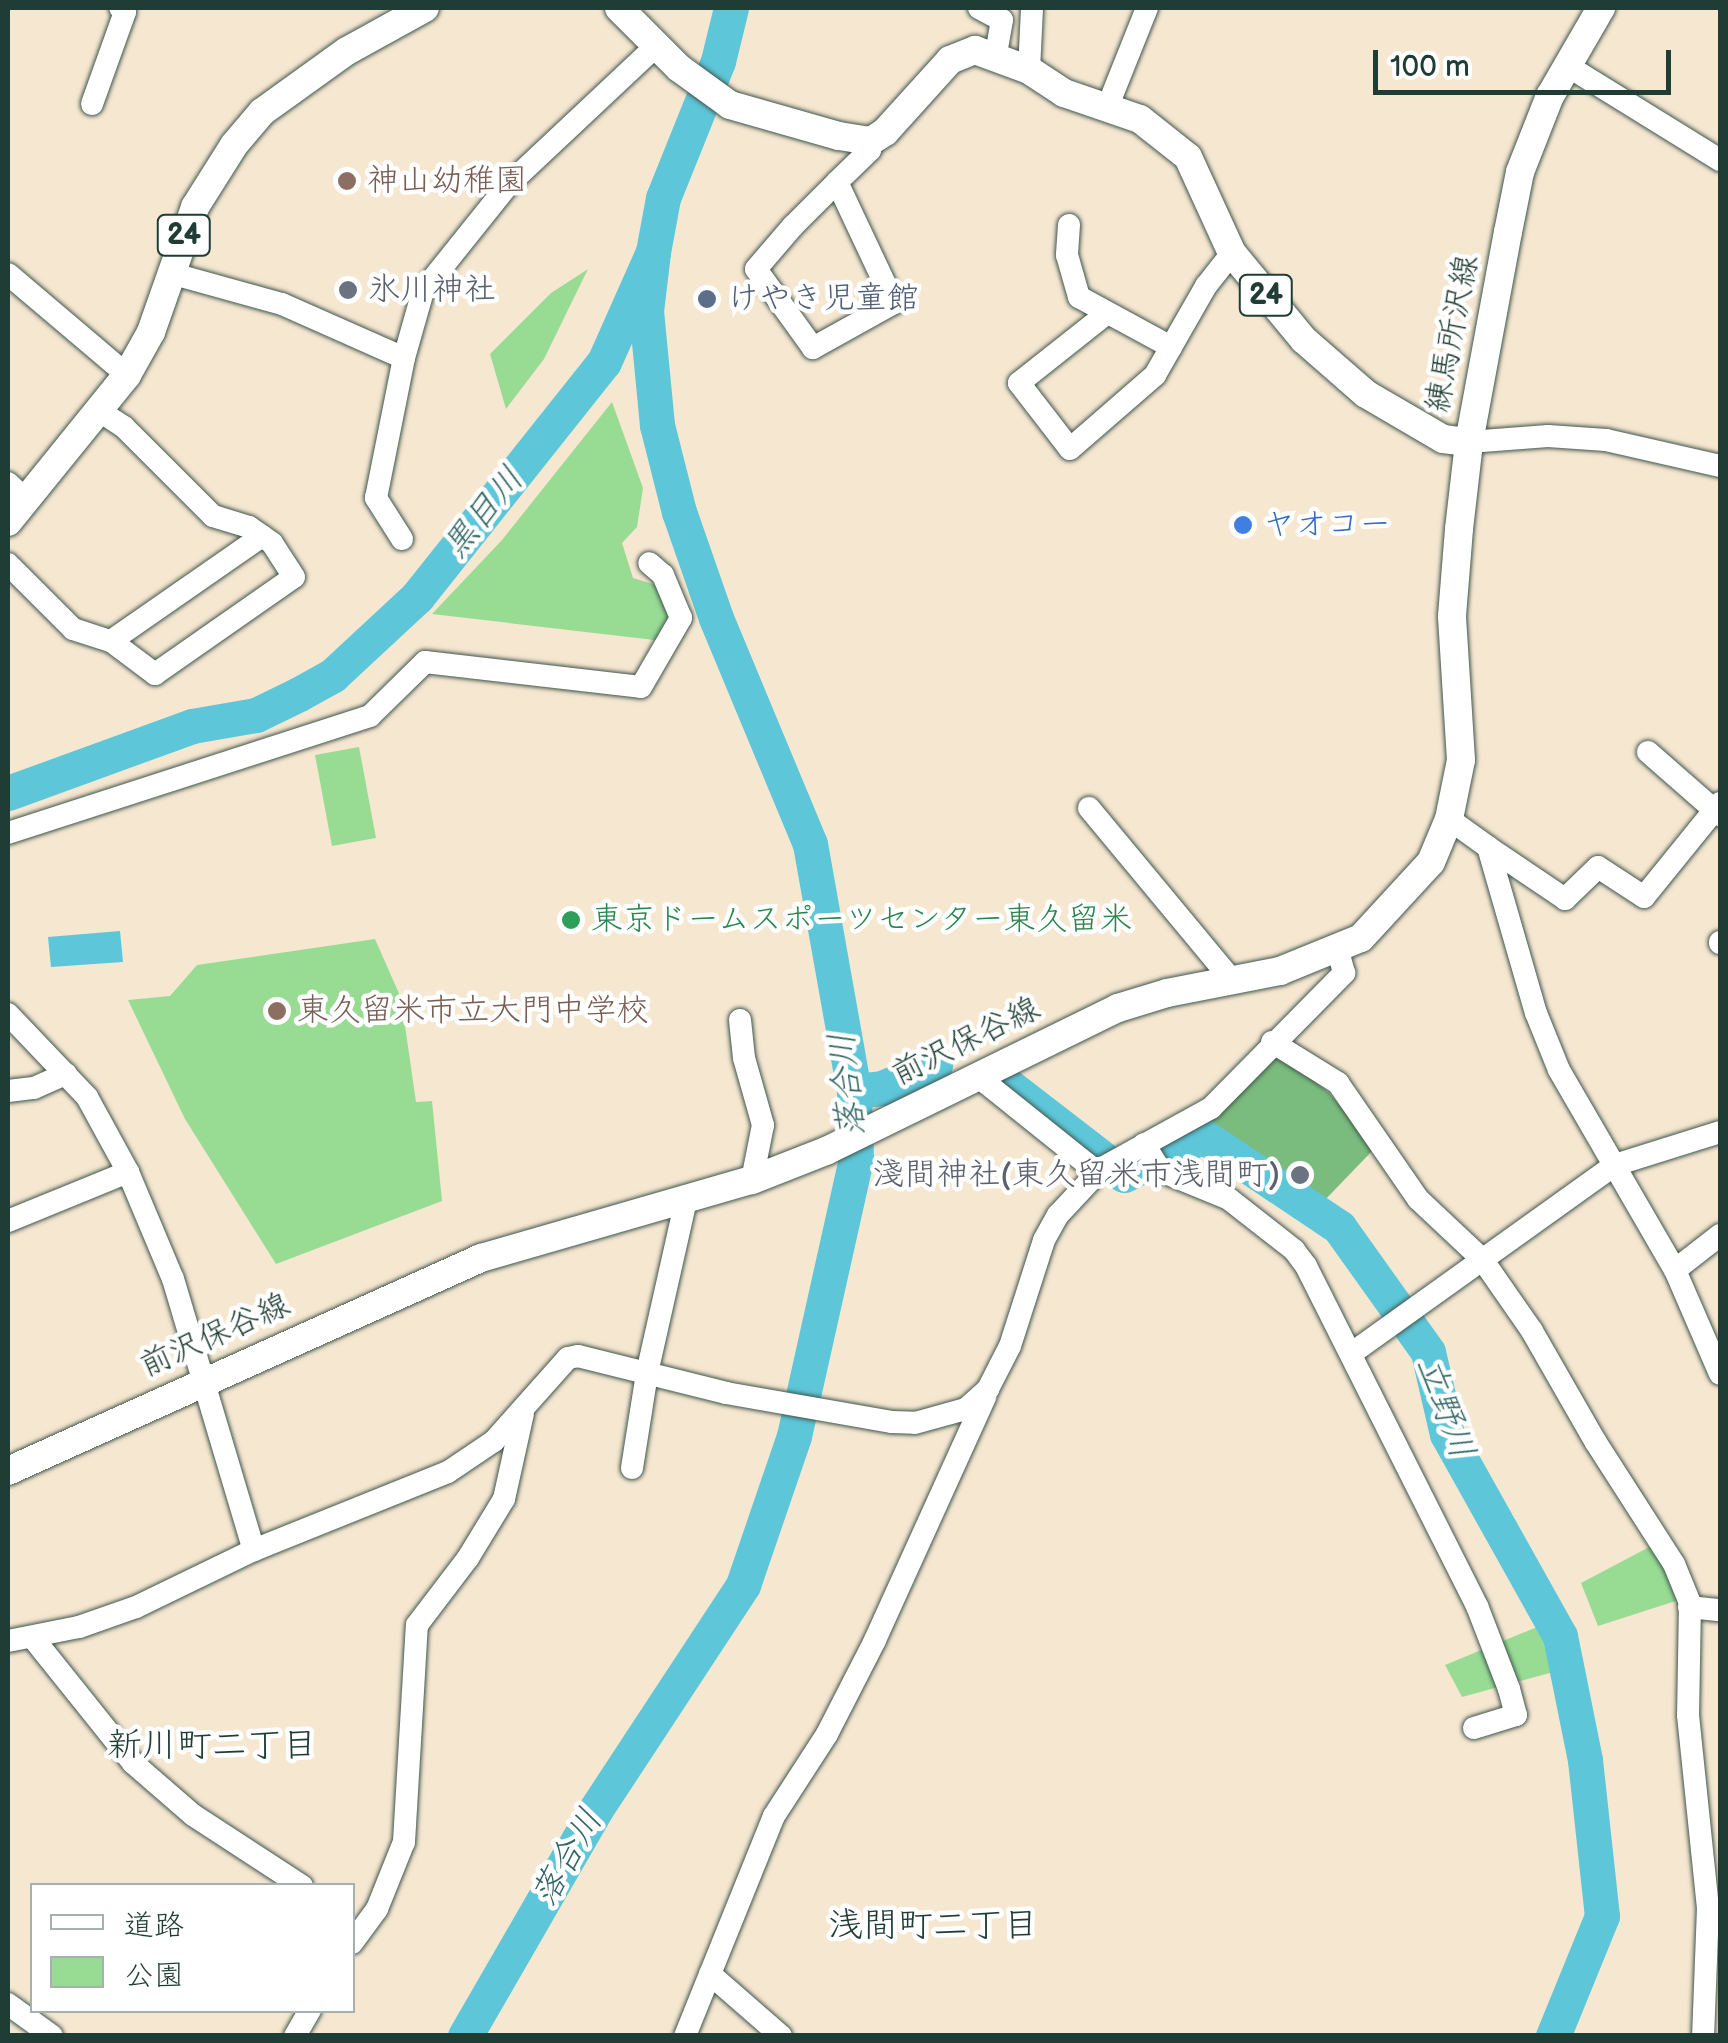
<!DOCTYPE html>
<meta charset="utf-8">
<style>
body{margin:0}
#map{position:relative;width:1728px;height:2043px;overflow:hidden;background:#f6e7d1;font-family:"Balsamiq Sans","Klee One",sans-serif}
div>[style]{position:absolute}
[style*='--x']{left:calc(var(--x)*1px);top:calc(var(--y)*1px);width:calc(var(--w)*1px);rotate:calc(var(--a)*1deg)}
.green>*{inset:0;background:#98dc94}
.forest>*{inset:0;background:#7abc7e}
.water>*{inset:0;background:#5dc6d8}
.river>*{height:35px;margin:-17.5px;padding:0 17.5px;transform-origin:17.5px;border-radius:17.5px;background:#5dc6d8}
.roads{filter:drop-shadow(0 0 2px #3f564c) drop-shadow(0 0 2px #3f564c)}
.minor>*{height:22px;margin:-11px;padding:0 11px;transform-origin:11px;border-radius:11px;background:#fff}
.major>*{height:28px;margin:-14px;padding:0 14px;transform-origin:14px;border-radius:14px;background:#fff}
.dots>*{width:28px;height:28px;translate:-50% -50%;box-sizing:border-box;border:5px solid #fff;border-radius:50%}
span{translate:-50% -50%;white-space:nowrap;text-align:center;line-height:1.15;-webkit-text-stroke:9px #fff;paint-order:stroke}
.shield-label span{padding:2px 8px;background:#fff;border:2px solid;border-radius:8px;-webkit-text-stroke-width:0}
.shield-label{font-size:30px;color:#1f3d34;font-weight:700}
.education-label{font-size:32px;color:#785e54}
.left{translate:0 -50%;text-align:left}
.worship-label{font-size:32px;color:#5b616d}
.right{translate:-100% -50%;text-align:right}
.service-label{font-size:32px;color:#4e5e75}
.street-label{font-size:32px;color:#1f3d34}
.shop-label{font-size:32px;color:#366cbe}
.leisure-label{font-size:32px;color:#27864d}
.water-label{font-size:35px;color:#326665;font-style:italic}
.neighbourhood-label{font-size:35px;color:#1f3d34}
.frame{position:absolute;inset:0;border:10px solid #1f3d34;pointer-events:none}
.legend{position:absolute;left:30px;top:1883px;width:325px;height:130px;box-sizing:border-box;background:#fff;border:2px solid #a5b1ae;margin:0;padding:12px 18px;list-style:none;font-size:30px;color:#1f3d34}
.legend li{display:flex;align-items:center;gap:20px;height:50px}
.legend b{width:50px;border:2px solid #a5b1ae}
.scale{position:absolute;left:1373px;top:50px;width:298px;height:45px;box-sizing:border-box;border:5px solid #1f3d34;border-top:0;padding-left:12px;font-size:30px;line-height:35px;white-space:nowrap;color:#1f3d34;-webkit-text-stroke:8px #fff;paint-order:stroke}
</style>
<div id="map">
<div class="green">
<div style="clip-path:polygon(588px 269px,544px 359px,506px 409px,490px 354px,551px 293px)"></div>
<div style="clip-path:polygon(612px 402px,643px 488px,637px 527px,622px 543px,633px 578px,656px 585px,672px 621px,663px 641px,432px 614px,502px 540px)"></div>
<div style="clip-path:polygon(359px 747px,376px 838px,332px 846px,315px 755px)"></div>
<div style="clip-path:polygon(375px 939px,401px 998px,416px 1102px,432px 1101px,442px 1201px,276px 1264px,185px 1119px,128px 1000px,170px 996px,197px 965px)"></div>
<div style="clip-path:polygon(1653px 1545px,1682px 1599px,1598px 1626px,1581px 1583px)"></div>
<div style="clip-path:polygon(1542px 1625px,1557px 1671px,1462px 1697px,1445px 1665px)"></div>
</div>
<div class="forest">
<div style="clip-path:polygon(1282px 1055px,1329px 1093px,1375px 1148px,1321px 1204px,1196px 1125px,1269px 1057px)"></div>
</div>
<div class="water">
<div style="clip-path:polygon(120px 931px,123px 962px,51px 967px,48px 937px)"></div>
</div>
<div class="river">
<div style="--x:8;--y:793;--w:196;--a:-20"></div>
<div style="--x:192;--y:726;--w:65;--a:-9.8"></div>
<div style="--x:256;--y:715;--w:48;--a:-26"></div>
<div style="--x:299;--y:694;--w:39;--a:-29"></div>
<div style="--x:333;--y:675;--w:115;--a:-42.9"></div>
<div style="--x:417;--y:597;--w:300;--a:-51.5"></div>
<div style="--x:604;--y:362;--w:120;--a:-66"></div>
<div style="--x:653;--y:252;--w:55;--a:-79.5"></div>
<div style="--x:663;--y:198;--w:148;--a:-68.1"></div>
<div style="--x:718;--y:61;--w:55;--a:-76.2"></div>
<div style="--x:1009;--y:1086;--w:145;--a:37.7"></div>
<div style="--x:1124;--y:1175;--w:88;--a:-26.3"></div>
<div style="--x:1203;--y:1136;--w:164;--a:33.8"></div>
<div style="--x:1339;--y:1227;--w:153;--a:54.5"></div>
<div style="--x:1428;--y:1352;--w:84;--a:77"></div>
<div style="--x:1447;--y:1434;--w:231;--a:60.8"></div>
<div style="--x:1560;--y:1636;--w:126;--a:78.6"></div>
<div style="--x:1585;--y:1760;--w:157;--a:83.8"></div>
<div style="--x:1602;--y:1916;--w:130;--a:112.2"></div>
<div style="--x:854;--y:1091;--w:28;--a:-6"></div>
<div style="--x:882;--y:1088;--w:58;--a:-23.5"></div>
<div style="--x:465;--y:2036;--w:262;--a:-60"></div>
<div style="--x:596;--y:1809;--w:268;--a:-56.7"></div>
<div style="--x:743;--y:1585;--w:157;--a:-71.1"></div>
<div style="--x:794;--y:1436;--w:284;--a:-77.4"></div>
<div style="--x:856;--y:1159;--w:68;--a:-91.7"></div>
<div style="--x:854;--y:1091;--w:251;--a:-100.1"></div>
<div style="--x:810;--y:844;--w:245;--a:-112.6"></div>
<div style="--x:716;--y:618;--w:112;--a:-109.2"></div>
<div style="--x:679;--y:512;--w:90;--a:-104.2"></div>
<div style="--x:657;--y:425;--w:115;--a:-95.5"></div>
<div style="--x:646;--y:311;--w:59;--a:-83.2"></div>
</div>
<div class="roads">
<div class="minor">
<div style="--x:979;--y:8;--w:26;--a:28"></div>
<div style="--x:1002;--y:20;--w:36;--a:100"></div>
<div style="--x:1566;--y:65;--w:181;--a:31.7"></div>
<div style="--x:1029;--y:70;--w:62;--a:-87.2"></div>
<div style="--x:92;--y:104;--w:98;--a:-70.3"></div>
<div style="--x:125;--y:12;--w:6;--a:-141"></div>
<div style="--x:1107;--y:108;--w:108;--a:-68.2"></div>
<div style="--x:837;--y:182;--w:134;--a:64.8"></div>
<div style="--x:894;--y:303;--w:93;--a:150.9"></div>
<div style="--x:813;--y:348;--w:97;--a:-125.8"></div>
<div style="--x:756;--y:269;--w:57;--a:-49.3"></div>
<div style="--x:793;--y:226;--w:62;--a:-45"></div>
<div style="--x:837;--y:182;--w:46;--a:-44.1"></div>
<div style="--x:870;--y:150;--w:9;--a:-84"></div>
<div style="--x:1069;--y:225;--w:30;--a:94"></div>
<div style="--x:1067;--y:255;--w:44;--a:74.1"></div>
<div style="--x:1079;--y:297;--w:105;--a:28.5"></div>
<div style="--x:170;--y:273;--w:116;--a:15.5"></div>
<div style="--x:282;--y:304;--w:133;--a:23.9"></div>
<div style="--x:8;--y:274;--w:156;--a:40.3"></div>
<div style="--x:1106;--y:314;--w:111;--a:141.6"></div>
<div style="--x:1019;--y:383;--w:83;--a:52.3"></div>
<div style="--x:1070;--y:449;--w:113;--a:-41"></div>
<div style="--x:1155;--y:375;--w:103;--a:-60.2"></div>
<div style="--x:1206;--y:286;--w:42;--a:-51.8"></div>
<div style="--x:1469;--y:442;--w:79;--a:-4.3"></div>
<div style="--x:1548;--y:436;--w:58;--a:3.9"></div>
<div style="--x:1606;--y:440;--w:117;--a:12.8"></div>
<div style="--x:8;--y:483;--w:25;--a:43"></div>
<div style="--x:402;--y:539;--w:49;--a:-122.4"></div>
<div style="--x:376;--y:498;--w:143;--a:-78.7"></div>
<div style="--x:404;--y:358;--w:70;--a:-74.2"></div>
<div style="--x:423;--y:291;--w:136;--a:-51.3"></div>
<div style="--x:508;--y:185;--w:202;--a:-43.2"></div>
<div style="--x:8;--y:564;--w:92;--a:45"></div>
<div style="--x:73;--y:629;--w:40;--a:18"></div>
<div style="--x:111;--y:641;--w:55;--a:36.9"></div>
<div style="--x:155;--y:674;--w:169;--a:-34.9"></div>
<div style="--x:294;--y:577;--w:40;--a:-122.9"></div>
<div style="--x:272;--y:543;--w:28;--a:-145"></div>
<div style="--x:249;--y:527;--w:38;--a:-163"></div>
<div style="--x:213;--y:516;--w:126;--a:-135"></div>
<div style="--x:124;--y:427;--w:27;--a:-147"></div>
<div style="--x:111;--y:641;--w:184;--a:-34.8"></div>
<div style="--x:1648;--y:752;--w:96;--a:41.2"></div>
<div style="--x:1089;--y:808;--w:222;--a:50.3"></div>
<div style="--x:1449;--y:819;--w:48;--a:35.7"></div>
<div style="--x:1488;--y:847;--w:173;--a:73.9"></div>
<div style="--x:1536;--y:1013;--w:61;--a:68"></div>
<div style="--x:1559;--y:1070;--w:231;--a:59.9"></div>
<div style="--x:1675;--y:1270;--w:113;--a:66.6"></div>
<div style="--x:8;--y:833;--w:380;--a:-17.9"></div>
<div style="--x:370;--y:716;--w:77;--a:-44.5"></div>
<div style="--x:425;--y:662;--w:217;--a:6.6"></div>
<div style="--x:641;--y:687;--w:80;--a:-59.9"></div>
<div style="--x:681;--y:618;--w:47;--a:-112.7"></div>
<div style="--x:663;--y:575;--w:18;--a:-139"></div>
<div style="--x:1488;--y:847;--w:93;--a:34"></div>
<div style="--x:1565;--y:899;--w:46;--a:-44.1"></div>
<div style="--x:1598;--y:867;--w:55;--a:33.1"></div>
<div style="--x:1644;--y:897;--w:121;--a:-51"></div>
<div style="--x:1720;--y:942;--w:1;--a:90"></div>
<div style="--x:8;--y:1014;--w:115;--a:46.4"></div>
<div style="--x:87;--y:1097;--w:85;--a:61.3"></div>
<div style="--x:128;--y:1172;--w:116;--a:67.2"></div>
<div style="--x:173;--y:1279;--w:283;--a:73.4"></div>
<div style="--x:740;--y:1020;--w:38;--a:84"></div>
<div style="--x:744;--y:1058;--w:70;--a:74.2"></div>
<div style="--x:763;--y:1125;--w:56;--a:101.3"></div>
<div style="--x:1272;--y:1042;--w:78;--a:31.8"></div>
<div style="--x:1338;--y:1083;--w:141;--a:55.4"></div>
<div style="--x:1418;--y:1199;--w:88;--a:43.2"></div>
<div style="--x:1482;--y:1259;--w:88;--a:55.2"></div>
<div style="--x:1532;--y:1331;--w:127;--a:60.2"></div>
<div style="--x:1595;--y:1441;--w:146;--a:57.3"></div>
<div style="--x:1674;--y:1564;--w:42;--a:67.7"></div>
<div style="--x:1690;--y:1603;--w:112;--a:91"></div>
<div style="--x:1688;--y:1715;--w:194;--a:84.1"></div>
<div style="--x:1708;--y:1908;--w:128;--a:92.2"></div>
<div style="--x:976;--y:1075;--w:155;--a:38.7"></div>
<div style="--x:8;--y:1091;--w:26;--a:-7"></div>
<div style="--x:34;--y:1088;--w:35;--a:-24"></div>
<div style="--x:1144;--y:1144;--w:32;--a:58"></div>
<div style="--x:1161;--y:1171;--w:74;--a:22.4"></div>
<div style="--x:1229;--y:1199;--w:83;--a:38.1"></div>
<div style="--x:1294;--y:1250;--w:20;--a:53"></div>
<div style="--x:1306;--y:1266;--w:381;--a:63.3"></div>
<div style="--x:1477;--y:1606;--w:89;--a:68.9"></div>
<div style="--x:1509;--y:1689;--w:27;--a:75"></div>
<div style="--x:1516;--y:1715;--w:44;--a:162.8"></div>
<div style="--x:8;--y:1221;--w:130;--a:-22.2"></div>
<div style="--x:1675;--y:1270;--w:57;--a:-37.9"></div>
<div style="--x:1352;--y:1353;--w:323;--a:-35.6"></div>
<div style="--x:1615;--y:1165;--w:110;--a:-17.4"></div>
<div style="--x:632;--y:1468;--w:96;--a:-81"></div>
<div style="--x:647;--y:1373;--w:177;--a:-77.3"></div>
<div style="--x:1689;--y:1607;--w:31;--a:6"></div>
<div style="--x:33;--y:1638;--w:160;--a:51.3"></div>
<div style="--x:133;--y:1763;--w:79;--a:40.9"></div>
<div style="--x:193;--y:1815;--w:130;--a:33.1"></div>
<div style="--x:8;--y:1641;--w:72;--a:-11.2"></div>
<div style="--x:79;--y:1627;--w:60;--a:-19.3"></div>
<div style="--x:136;--y:1607;--w:131;--a:-25.8"></div>
<div style="--x:254;--y:1550;--w:209;--a:-21.9"></div>
<div style="--x:448;--y:1472;--w:55;--a:-34"></div>
<div style="--x:494;--y:1441;--w:111;--a:-48.3"></div>
<div style="--x:568;--y:1358;--w:10;--a:-11"></div>
<div style="--x:578;--y:1356;--w:153;--a:14"></div>
<div style="--x:726;--y:1393;--w:169;--a:9.9"></div>
<div style="--x:892;--y:1422;--w:23;--a:2"></div>
<div style="--x:915;--y:1423;--w:53;--a:-15.4"></div>
<div style="--x:966;--y:1409;--w:30;--a:-42"></div>
<div style="--x:988;--y:1389;--w:48;--a:-62.9"></div>
<div style="--x:1010;--y:1346;--w:111;--a:-72.2"></div>
<div style="--x:1044;--y:1240;--w:29;--a:-61"></div>
<div style="--x:1058;--y:1215;--w:64;--a:-46.9"></div>
<div style="--x:1102;--y:1168;--w:124;--a:-28.8"></div>
<div style="--x:1211;--y:1108;--w:190;--a:-45.4"></div>
<div style="--x:1344;--y:973;--w:24;--a:-105"></div>
<div style="--x:352;--y:1943;--w:42;--a:-53.7"></div>
<div style="--x:377;--y:1909;--w:72;--a:-68.1"></div>
<div style="--x:404;--y:1842;--w:217;--a:-86.6"></div>
<div style="--x:417;--y:1625;--w:84;--a:-52.7"></div>
<div style="--x:468;--y:1558;--w:69;--a:-58.6"></div>
<div style="--x:504;--y:1499;--w:88;--a:-77.5"></div>
<div style="--x:710;--y:1974;--w:94;--a:41.1"></div>
<div style="--x:8;--y:2004;--w:54;--a:36"></div>
<div style="--x:295;--y:2036;--w:30;--a:-60"></div>
<div style="--x:685;--y:2036;--w:237;--a:-68"></div>
<div style="--x:774;--y:1816;--w:98;--a:-57.1"></div>
<div style="--x:827;--y:1734;--w:106;--a:-62.9"></div>
<div style="--x:875;--y:1640;--w:267;--a:-65.6"></div>
</div>
<div class="major">
<div style="--x:619;--y:8;--w:85;--a:45"></div>
<div style="--x:679;--y:68;--w:63;--a:36"></div>
<div style="--x:730;--y:105;--w:113;--a:15.9"></div>
<div style="--x:839;--y:136;--w:32;--a:9"></div>
<div style="--x:871;--y:141;--w:17;--a:-33"></div>
<div style="--x:885;--y:132;--w:97;--a:-47.9"></div>
<div style="--x:950;--y:60;--w:27;--a:-22"></div>
<div style="--x:975;--y:50;--w:58;--a:20.3"></div>
<div style="--x:1029;--y:70;--w:42;--a:33.3"></div>
<div style="--x:1064;--y:93;--w:80;--a:18.9"></div>
<div style="--x:1140;--y:119;--w:61;--a:38.4"></div>
<div style="--x:1188;--y:157;--w:106;--a:65.4"></div>
<div style="--x:1232;--y:253;--w:113;--a:50.4"></div>
<div style="--x:1304;--y:340;--w:82;--a:41.1"></div>
<div style="--x:1366;--y:394;--w:89;--a:30.3"></div>
<div style="--x:1443;--y:439;--w:26;--a:7"></div>
<div style="--x:8;--y:522;--w:189;--a:-51"></div>
<div style="--x:127;--y:375;--w:49;--a:-60.8"></div>
<div style="--x:151;--y:332;--w:133;--a:-70.6"></div>
<div style="--x:195;--y:207;--w:73;--a:-57.8"></div>
<div style="--x:234;--y:145;--w:43;--a:-49.7"></div>
<div style="--x:262;--y:112;--w:105;--a:-35.7"></div>
<div style="--x:347;--y:51;--w:89;--a:-28.9"></div>
<div style="--x:8;--y:1471;--w:519;--a:-24.24"></div>
<div style="--x:481;--y:1258;--w:282;--a:-16.1"></div>
<div style="--x:752;--y:1180;--w:79;--a:-21.4"></div>
<div style="--x:826;--y:1151;--w:325;--a:-26.1"></div>
<div style="--x:1118;--y:1008;--w:51;--a:-17"></div>
<div style="--x:1167;--y:993;--w:115;--a:-11"></div>
<div style="--x:1280;--y:971;--w:87;--a:-22.2"></div>
<div style="--x:1361;--y:938;--w:103;--a:-47.4"></div>
<div style="--x:1431;--y:862;--w:47;--a:-67.3"></div>
<div style="--x:1449;--y:819;--w:60;--a:-78.5"></div>
<div style="--x:1461;--y:760;--w:144;--a:-93.6"></div>
<div style="--x:1452;--y:616;--w:87;--a:-85.4"></div>
<div style="--x:1459;--y:529;--w:88;--a:-83.4"></div>
<div style="--x:1469;--y:442;--w:214;--a:-79.5"></div>
<div style="--x:1508;--y:232;--w:61;--a:-78.7"></div>
<div style="--x:1520;--y:172;--w:82;--a:-68.5"></div>
<div style="--x:1550;--y:96;--w:102;--a:-59.9"></div>
</div>
</div>
<div class="dots">
<div style="left:347px;top:181px;background:#8d6e63"></div>
<div style="left:348px;top:290px;background:#6b7280"></div>
<div style="left:707px;top:299px;background:#5c6f8a"></div>
<div style="left:1243px;top:525px;background:#3f7fe0"></div>
<div style="left:571px;top:920px;background:#2e9e5b"></div>
<div style="left:277px;top:1011px;background:#8d6e63"></div>
<div style="left:1300px;top:1175px;background:#6b7280"></div>
</div>
<div class="shield-label">
<span style="left:184px;top:235px">24</span>
<span style="left:1266px;top:295px">24</span>
</div>
<div class="education-label">
<span class="left" style="left:367px;top:181px">神山幼稚園</span>
<span class="left" style="left:297px;top:1011px">東久留米市立大門中学校</span>
</div>
<div class="worship-label">
<span class="left" style="left:368px;top:290px">氷川神社</span>
<span class="right" style="left:1280px;top:1175px">淺間神社(東久留米市浅間町)</span>
</div>
<div class="service-label">
<span class="left" style="left:727px;top:299px">けやき児童館</span>
</div>
<div class="street-label">
<span style="left:1453px;top:334px;rotate:-79deg">練馬所沢線</span>
<span style="left:966px;top:1042px;rotate:-26deg">前沢保谷線</span>
<span style="left:215px;top:1336px;rotate:-24deg">前沢保谷線</span>
</div>
<div class="shop-label">
<span class="left" style="left:1263px;top:525px">ヤオコー</span>
</div>
<div class="leisure-label">
<span class="left" style="left:591px;top:920px">東京ドームスポーツセンター東久留米</span>
</div>
<div class="water-label">
<span style="left:484px;top:513px;rotate:-51deg">黒目川</span>
<span style="left:848px;top:1085px;rotate:-96deg">落合川</span>
<span style="left:1445px;top:1408px;rotate:70deg">立野川</span>
<span style="left:568px;top:1858px;rotate:-60deg">落合川</span>
</div>
<div class="neighbourhood-label">
<span style="left:212px;top:1746px">新川町二丁目</span>
<span style="left:933px;top:1926px">浅間町二丁目</span>
</div>
<div class="frame"></div>
<ul class="legend">
<li><b style="height:12px;background:#fff"></b>道路</li>
<li><b style="height:28px;background:#98dc94"></b>公園</li>
</ul>
<div class="scale">100 m</div>
</div>
